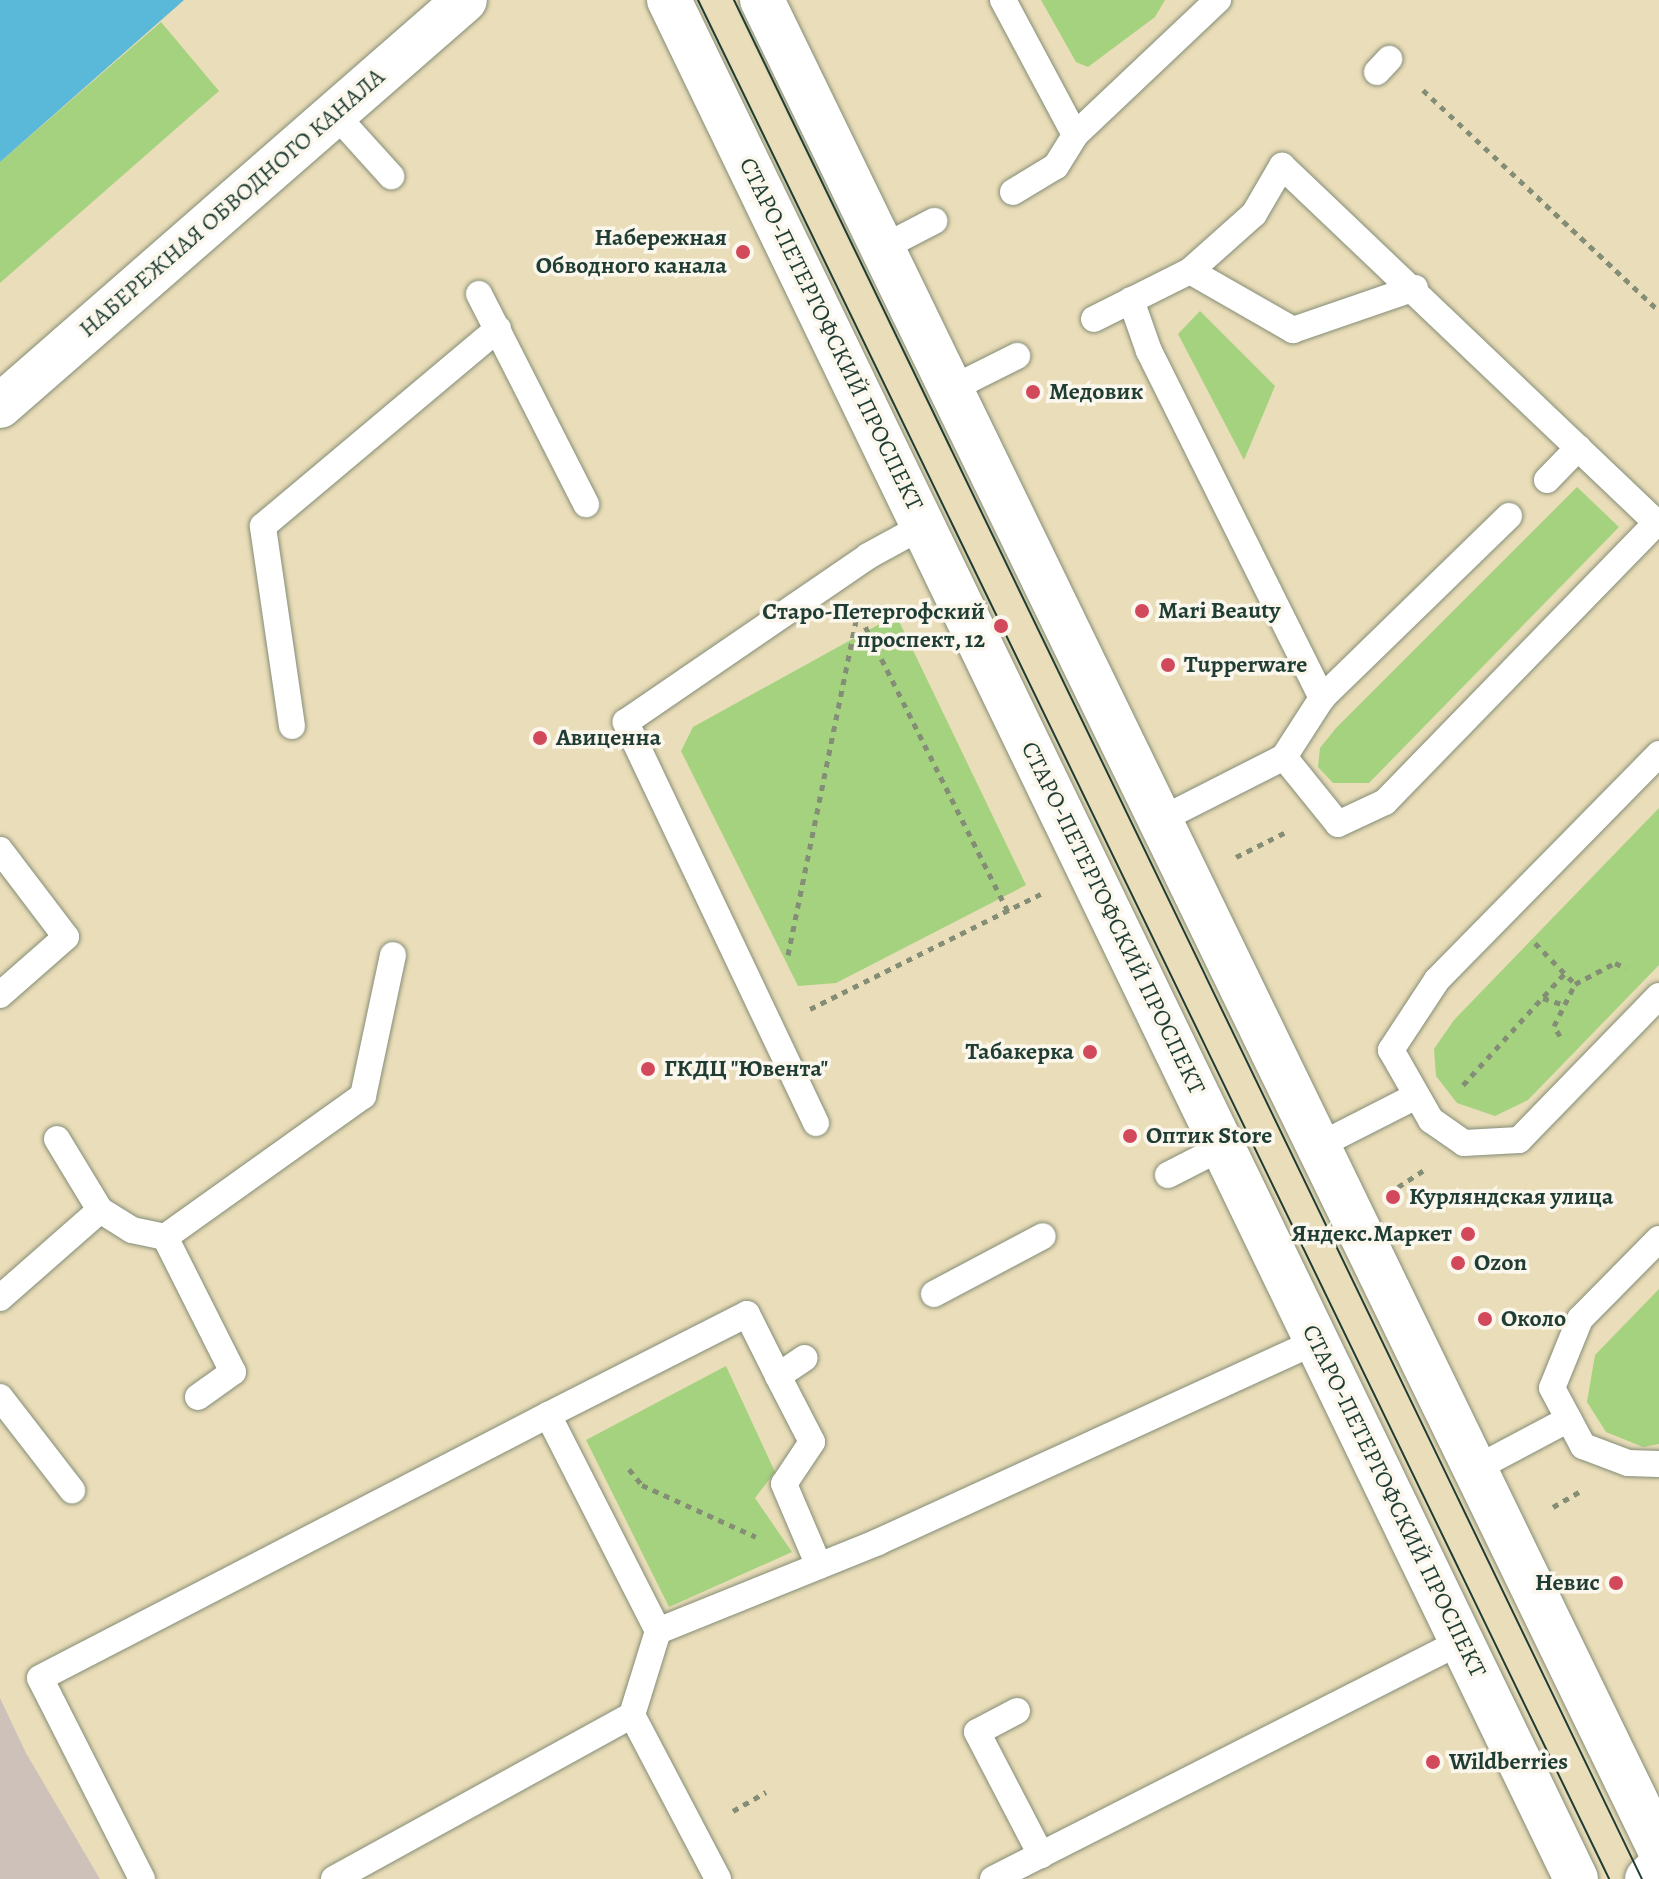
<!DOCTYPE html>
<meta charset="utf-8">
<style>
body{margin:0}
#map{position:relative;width:1659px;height:1879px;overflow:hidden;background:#eaddb9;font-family:Alegreya,serif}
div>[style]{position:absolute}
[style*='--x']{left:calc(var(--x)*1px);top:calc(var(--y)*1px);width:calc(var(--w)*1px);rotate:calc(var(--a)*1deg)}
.industrial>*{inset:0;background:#cec1ba}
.green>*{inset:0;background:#a5d27f}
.water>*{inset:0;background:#5ab9d8}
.path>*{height:5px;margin-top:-2.5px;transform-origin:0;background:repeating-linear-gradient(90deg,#848d76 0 6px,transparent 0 12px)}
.roads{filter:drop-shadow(0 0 2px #848d76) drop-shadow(0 0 2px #848d76)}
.service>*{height:26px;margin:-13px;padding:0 13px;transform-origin:13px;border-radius:13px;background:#fff}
.minor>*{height:44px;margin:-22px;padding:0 22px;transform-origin:22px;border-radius:22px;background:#fff}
.tertiary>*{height:44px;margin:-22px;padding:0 22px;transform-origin:22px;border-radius:22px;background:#fff}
.primary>*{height:44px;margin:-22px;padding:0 22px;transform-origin:22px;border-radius:22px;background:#fff}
.tram>*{height:2px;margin:-1px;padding:0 1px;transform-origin:1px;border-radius:1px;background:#1f3d34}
.dots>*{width:22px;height:22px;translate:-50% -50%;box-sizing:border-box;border:4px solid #fbf7ec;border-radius:50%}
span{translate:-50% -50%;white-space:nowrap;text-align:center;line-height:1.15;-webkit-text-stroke:7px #fbf7ec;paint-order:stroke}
.street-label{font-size:24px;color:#1f3d34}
.poi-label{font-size:24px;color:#1f3d34;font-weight:700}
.right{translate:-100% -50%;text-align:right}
.left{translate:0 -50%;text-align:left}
</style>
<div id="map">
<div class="industrial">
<div style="clip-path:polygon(0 1698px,26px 1753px,100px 1879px,0 1879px)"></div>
</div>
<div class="green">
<div style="clip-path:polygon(1041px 0,1165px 0,1155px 17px,1088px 67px,1076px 62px)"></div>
<div style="clip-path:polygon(161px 22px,219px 91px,0 283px,0 162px)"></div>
<div style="clip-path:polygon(1200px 311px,1275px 386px,1244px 460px,1178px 334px)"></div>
<div style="clip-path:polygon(1577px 487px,1619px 527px,1369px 783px,1333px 783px,1318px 767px,1320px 748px,1336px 728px)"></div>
<div style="clip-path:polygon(896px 615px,1026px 885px,836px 983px,798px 986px,681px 751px,693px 727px)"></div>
<div style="clip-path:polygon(1659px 808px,1659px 965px,1528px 1100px,1495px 1116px,1457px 1103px,1436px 1076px,1434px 1049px,1454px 1020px)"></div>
<div style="clip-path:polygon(1659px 1289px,1659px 1444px,1643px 1447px,1606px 1432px,1587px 1402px,1595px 1355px)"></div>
<div style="clip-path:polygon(726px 1366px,775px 1472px,755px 1498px,792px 1552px,669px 1607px,586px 1440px)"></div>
</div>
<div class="water">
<div style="clip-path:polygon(0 0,184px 0,0 162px)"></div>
</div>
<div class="path">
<div style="--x:1423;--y:90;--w:323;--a:43.1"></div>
<div style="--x:860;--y:616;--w:330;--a:63.4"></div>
<div style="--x:1236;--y:857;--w:58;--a:-26.6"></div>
<div style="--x:1535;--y:943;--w:57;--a:45.7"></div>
<div style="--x:1575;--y:984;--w:45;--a:-27.7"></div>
<div style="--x:1615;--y:963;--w:12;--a:24"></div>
<div style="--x:788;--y:955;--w:342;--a:-78.5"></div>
<div style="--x:1543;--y:998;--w:23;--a:18"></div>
<div style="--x:810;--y:1009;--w:258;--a:-26.5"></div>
<div style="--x:1560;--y:1036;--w:12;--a:-121"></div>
<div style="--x:1554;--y:1026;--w:47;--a:-63.4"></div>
<div style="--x:1463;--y:1085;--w:151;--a:-47.7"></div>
<div style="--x:1398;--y:1187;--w:30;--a:-33"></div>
<div style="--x:629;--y:1469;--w:21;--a:51"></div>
<div style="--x:642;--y:1485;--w:125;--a:24.5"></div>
<div style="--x:1553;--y:1507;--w:30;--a:-30"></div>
<div style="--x:733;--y:1811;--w:38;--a:-30"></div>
</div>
<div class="roads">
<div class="service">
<div style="--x:1003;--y:0;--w:153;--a:61.9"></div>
<div style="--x:1377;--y:72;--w:18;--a:-47"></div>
<div style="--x:335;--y:114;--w:84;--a:47.9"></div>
<div style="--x:1013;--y:192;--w:50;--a:-31.2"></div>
<div style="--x:1056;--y:166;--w:36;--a:-58"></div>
<div style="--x:1075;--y:135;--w:197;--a:-43.4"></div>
<div style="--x:882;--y:248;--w:59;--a:-27.4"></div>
<div style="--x:1190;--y:271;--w:86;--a:-41.7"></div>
<div style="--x:1254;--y:214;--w:56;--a:-59.7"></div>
<div style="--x:1282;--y:166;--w:521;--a:43.6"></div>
<div style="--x:479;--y:294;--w:236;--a:63"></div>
<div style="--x:1131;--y:300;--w:54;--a:70.6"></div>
<div style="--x:1149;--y:351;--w:388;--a:63.5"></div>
<div style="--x:1094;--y:319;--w:107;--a:-26.6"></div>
<div style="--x:1190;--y:271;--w:119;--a:29.8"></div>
<div style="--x:1293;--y:330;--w:129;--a:-19"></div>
<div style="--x:951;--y:389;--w:74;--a:-26.6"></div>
<div style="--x:1547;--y:480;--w:45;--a:-45.9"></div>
<div style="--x:1509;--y:516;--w:261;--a:135.8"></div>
<div style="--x:1322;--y:698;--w:70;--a:122.8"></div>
<div style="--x:1284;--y:757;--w:86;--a:51.1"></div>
<div style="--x:1338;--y:824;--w:52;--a:-25.1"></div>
<div style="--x:1385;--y:802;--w:389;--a:-45.8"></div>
<div style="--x:292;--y:726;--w:202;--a:-98.3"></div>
<div style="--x:263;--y:526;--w:307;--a:-40"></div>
<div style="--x:1659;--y:754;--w:317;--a:134.5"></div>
<div style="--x:1437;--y:980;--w:84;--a:123.3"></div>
<div style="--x:1391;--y:1050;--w:81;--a:60.3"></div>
<div style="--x:1431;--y:1120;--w:40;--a:34.9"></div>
<div style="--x:1464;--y:1143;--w:55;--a:-3.1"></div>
<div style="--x:1519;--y:1140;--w:201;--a:-45.8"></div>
<div style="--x:1160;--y:820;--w:139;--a:-26.9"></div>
<div style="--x:0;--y:850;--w:109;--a:52.8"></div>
<div style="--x:66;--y:937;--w:88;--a:138.7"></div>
<div style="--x:816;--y:1123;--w:444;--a:-115.4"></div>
<div style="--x:626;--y:722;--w:293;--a:-34.4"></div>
<div style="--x:868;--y:556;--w:63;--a:-28.6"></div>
<div style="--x:57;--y:1139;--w:83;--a:58.8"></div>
<div style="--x:100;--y:1210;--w:38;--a:32"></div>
<div style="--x:132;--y:1230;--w:34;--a:12"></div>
<div style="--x:165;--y:1237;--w:151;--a:63.3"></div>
<div style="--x:233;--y:1372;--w:43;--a:144.5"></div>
<div style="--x:1318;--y:1146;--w:110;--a:-27"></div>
<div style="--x:1168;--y:1175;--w:62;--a:-27"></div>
<div style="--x:165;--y:1237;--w:243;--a:-35.5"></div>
<div style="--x:363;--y:1096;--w:144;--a:-78"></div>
<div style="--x:1659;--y:1239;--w:112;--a:134.6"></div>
<div style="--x:1580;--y:1319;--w:74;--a:112.1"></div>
<div style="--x:1552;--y:1388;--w:66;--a:61.9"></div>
<div style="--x:1583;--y:1446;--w:48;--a:20.7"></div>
<div style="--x:1628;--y:1463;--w:31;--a:2"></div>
<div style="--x:934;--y:1294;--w:123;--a:-28"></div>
<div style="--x:0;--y:1298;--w:133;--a:-41.3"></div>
<div style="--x:778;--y:1376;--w:74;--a:62.7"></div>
<div style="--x:812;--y:1442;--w:50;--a:123.7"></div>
<div style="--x:784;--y:1484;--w:89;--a:66.9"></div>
<div style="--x:0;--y:1397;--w:118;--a:52.3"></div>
<div style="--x:548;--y:1415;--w:223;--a:-26.9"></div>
<div style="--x:747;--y:1314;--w:69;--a:63.4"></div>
<div style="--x:778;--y:1376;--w:32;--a:-34"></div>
<div style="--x:1475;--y:1469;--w:106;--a:-28"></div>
<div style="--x:1017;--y:1711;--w:45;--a:152.3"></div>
<div style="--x:977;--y:1732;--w:139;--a:62.5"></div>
<div style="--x:632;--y:1715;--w:88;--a:-72.8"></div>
<div style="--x:142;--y:1879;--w:225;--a:-116.9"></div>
<div style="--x:40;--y:1678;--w:572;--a:-27.37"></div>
<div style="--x:548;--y:1415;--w:242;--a:63"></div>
<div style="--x:658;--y:1631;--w:237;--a:-22"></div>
<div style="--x:878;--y:1542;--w:483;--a:-24.6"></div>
<div style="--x:334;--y:1879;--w:340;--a:-28.8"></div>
<div style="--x:632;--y:1715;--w:185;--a:62.3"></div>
<div style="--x:993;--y:1879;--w:526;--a:-26.91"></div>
</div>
<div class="minor">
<div style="--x:1647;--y:1879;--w:17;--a:-45"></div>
</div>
<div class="tertiary">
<div style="--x:0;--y:406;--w:617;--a:-41.12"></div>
</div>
<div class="primary">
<div style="--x:669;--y:0;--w:2086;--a:64.23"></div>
<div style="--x:762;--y:0;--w:2054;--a:64.11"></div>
</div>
</div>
<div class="tram">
<div style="--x:698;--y:0;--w:2088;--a:64.13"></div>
<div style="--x:734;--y:0;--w:2087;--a:64.21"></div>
</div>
<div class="dots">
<div style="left:743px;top:252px;background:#d1495b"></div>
<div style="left:1033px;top:392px;background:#d1495b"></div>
<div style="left:1142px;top:611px;background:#d1495b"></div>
<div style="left:1001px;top:626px;background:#d1495b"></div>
<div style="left:1168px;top:665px;background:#d1495b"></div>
<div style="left:540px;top:738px;background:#d1495b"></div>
<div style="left:1090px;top:1052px;background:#d1495b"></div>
<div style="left:648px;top:1069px;background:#d1495b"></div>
<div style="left:1130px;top:1136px;background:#d1495b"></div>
<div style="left:1393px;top:1197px;background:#d1495b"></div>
<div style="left:1468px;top:1234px;background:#d1495b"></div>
<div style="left:1458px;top:1263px;background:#d1495b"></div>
<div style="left:1485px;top:1319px;background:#d1495b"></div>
<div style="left:1616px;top:1583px;background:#d1495b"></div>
<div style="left:1433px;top:1762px;background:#d1495b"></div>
</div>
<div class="street-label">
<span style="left:232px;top:203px;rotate:-41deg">НАБЕРЕЖНАЯ ОБВОДНОГО КАНАЛА</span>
<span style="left:831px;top:334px;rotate:64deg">СТАРО-ПЕТЕРГОФСКИЙ ПРОСПЕКТ</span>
<span style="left:1113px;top:918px;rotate:64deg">СТАРО-ПЕТЕРГОФСКИЙ ПРОСПЕКТ</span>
<span style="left:1394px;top:1501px;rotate:64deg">СТАРО-ПЕТЕРГОФСКИЙ ПРОСПЕКТ</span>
</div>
<div class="poi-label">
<span class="right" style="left:727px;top:252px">Набережная<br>Обводного канала</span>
<span class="left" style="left:1049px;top:392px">Медовик</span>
<span class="left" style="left:1158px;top:611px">Mari Beauty</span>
<span class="right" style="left:985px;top:626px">Старо-Петергофский<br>проспект, 12</span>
<span class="left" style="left:1184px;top:665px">Tupperware</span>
<span class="left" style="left:556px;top:738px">Авиценна</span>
<span class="right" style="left:1074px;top:1052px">Табакерка</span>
<span class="left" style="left:664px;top:1069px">ГКДЦ "Ювента"</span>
<span class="left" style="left:1146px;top:1136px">Оптик Store</span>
<span class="left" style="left:1409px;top:1197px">Курляндская улица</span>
<span class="right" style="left:1452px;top:1234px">Яндекс.Маркет</span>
<span class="left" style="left:1474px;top:1263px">Ozon</span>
<span class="left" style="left:1501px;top:1319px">Около</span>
<span class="right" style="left:1600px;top:1583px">Невис</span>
<span class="left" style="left:1449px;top:1762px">Wildberries</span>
</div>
</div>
